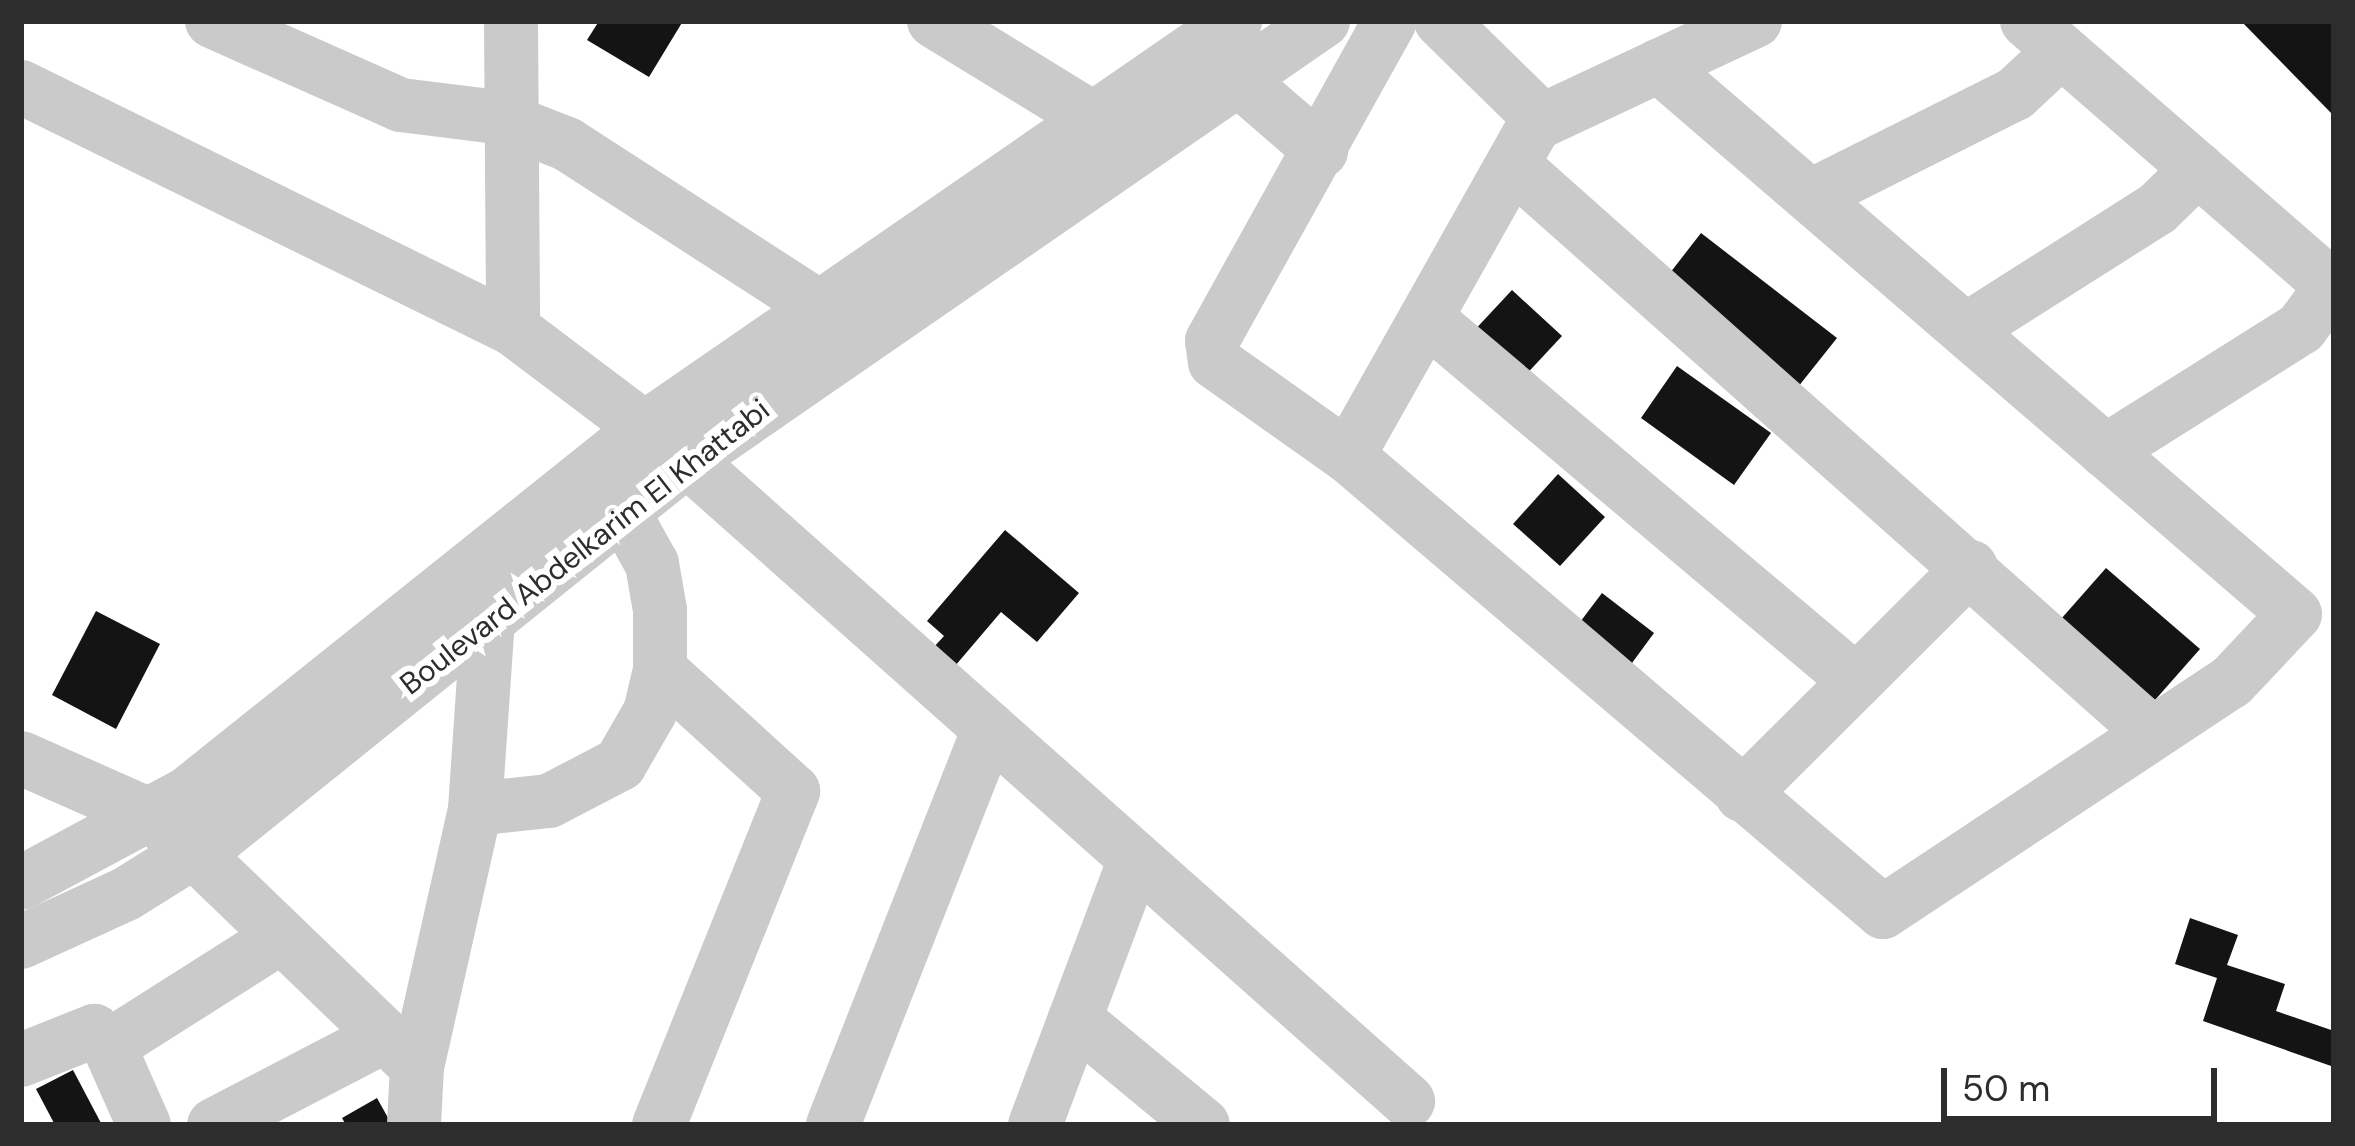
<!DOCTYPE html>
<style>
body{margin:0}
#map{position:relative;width:2355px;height:1146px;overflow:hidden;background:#fff;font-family:"DM Sans",sans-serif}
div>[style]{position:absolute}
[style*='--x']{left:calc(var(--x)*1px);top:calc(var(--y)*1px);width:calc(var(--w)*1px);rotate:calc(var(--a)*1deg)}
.building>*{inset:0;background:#141414}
.minor>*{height:54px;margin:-27px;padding:0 27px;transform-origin:27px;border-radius:27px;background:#cacaca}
span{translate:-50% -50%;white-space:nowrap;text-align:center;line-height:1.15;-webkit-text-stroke:12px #fff;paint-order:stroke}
.street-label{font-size:30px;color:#2d2d2d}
.frame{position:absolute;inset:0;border:24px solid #2d2d2d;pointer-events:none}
.scale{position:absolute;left:1941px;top:1068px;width:276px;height:54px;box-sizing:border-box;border:6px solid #2d2d2d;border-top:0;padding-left:15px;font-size:36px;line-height:42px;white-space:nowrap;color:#2d2d2d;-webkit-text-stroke:9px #fff;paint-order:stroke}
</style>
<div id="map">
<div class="building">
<div style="clip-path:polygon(599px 21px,683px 21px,649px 77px,587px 40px)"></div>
<div style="clip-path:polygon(2241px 21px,2334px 21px,2334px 116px)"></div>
<div style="clip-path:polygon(1701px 233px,1837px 338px,1794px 392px,1663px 282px)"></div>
<div style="clip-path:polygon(1512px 290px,1562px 336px,1519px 382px,1470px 335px)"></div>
<div style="clip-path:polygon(1677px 366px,1771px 433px,1734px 485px,1641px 418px)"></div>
<div style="clip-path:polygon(1558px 474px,1605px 517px,1560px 566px,1513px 524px)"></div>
<div style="clip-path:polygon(1005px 530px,1079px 593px,1037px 642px,1001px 612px,955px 666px,933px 648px,944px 636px,927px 621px)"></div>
<div style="clip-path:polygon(2106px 568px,2200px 649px,2155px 700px,2061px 619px)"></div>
<div style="clip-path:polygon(1602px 593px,1654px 633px,1621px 678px,1568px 638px)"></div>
<div style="clip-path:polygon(96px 611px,160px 644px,116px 729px,52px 695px)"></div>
<div style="clip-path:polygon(2190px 918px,2238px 935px,2227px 965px,2285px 984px,2276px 1011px,2334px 1031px,2334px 1067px,2203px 1021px,2217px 978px,2175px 964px)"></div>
<div style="clip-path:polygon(73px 1070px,102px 1125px,55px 1125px,36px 1089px)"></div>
<div style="clip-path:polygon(377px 1098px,392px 1125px,346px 1125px,342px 1118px)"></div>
</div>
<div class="minor">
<div style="--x:212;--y:21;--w:207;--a:24"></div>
<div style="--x:401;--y:105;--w:98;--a:7.1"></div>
<div style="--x:498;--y:117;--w:74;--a:21.4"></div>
<div style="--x:567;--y:144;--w:294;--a:32.9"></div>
<div style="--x:511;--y:21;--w:308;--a:89.6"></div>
<div style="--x:934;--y:21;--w:185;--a:31.5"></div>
<div style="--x:1390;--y:21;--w:366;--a:119.1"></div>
<div style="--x:1212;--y:341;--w:21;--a:82"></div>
<div style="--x:1215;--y:362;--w:163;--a:35.3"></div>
<div style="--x:1348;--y:456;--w:703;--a:40.44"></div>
<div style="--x:1883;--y:912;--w:417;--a:-33.5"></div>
<div style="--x:2231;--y:682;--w:93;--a:-46.7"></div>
<div style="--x:2295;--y:614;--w:840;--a:-139.25"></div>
<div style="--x:2027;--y:21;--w:404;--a:41"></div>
<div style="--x:2332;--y:286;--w:52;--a:126.4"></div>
<div style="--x:2301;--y:328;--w:231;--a:147.8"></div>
<div style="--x:1238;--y:79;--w:110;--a:40.9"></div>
<div style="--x:21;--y:87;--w:548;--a:26.19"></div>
<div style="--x:513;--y:329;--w:218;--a:37"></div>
<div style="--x:687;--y:460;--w:965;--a:41.64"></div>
<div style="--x:1535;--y:124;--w:243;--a:-25.1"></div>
<div style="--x:1513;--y:165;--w:854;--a:41.63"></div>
<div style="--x:1811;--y:196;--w:228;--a:-26.6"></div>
<div style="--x:2015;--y:94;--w:63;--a:-43.1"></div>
<div style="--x:1426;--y:318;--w:563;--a:40.17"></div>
<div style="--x:1966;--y:330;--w:226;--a:-32.4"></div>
<div style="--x:2157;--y:209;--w:57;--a:-44.3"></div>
<div style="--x:1348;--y:456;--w:381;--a:-60.6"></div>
<div style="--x:1535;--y:124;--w:12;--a:-95"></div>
<div style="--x:1534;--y:112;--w:130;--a:-135.6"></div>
<div style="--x:21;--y:758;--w:143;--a:23.9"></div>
<div style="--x:152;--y:816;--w:57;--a:40.7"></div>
<div style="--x:195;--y:853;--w:308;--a:43.9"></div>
<div style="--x:417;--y:1067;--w:58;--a:93"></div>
<div style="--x:1742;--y:795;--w:323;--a:-44.9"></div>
<div style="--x:475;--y:809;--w:74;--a:-6.2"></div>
<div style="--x:549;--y:801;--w:80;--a:-27.5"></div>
<div style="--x:620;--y:764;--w:60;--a:-60"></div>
<div style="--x:650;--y:712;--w:43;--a:-76.6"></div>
<div style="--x:660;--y:670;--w:60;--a:-90"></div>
<div style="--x:660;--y:610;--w:47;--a:-99.9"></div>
<div style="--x:652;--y:564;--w:60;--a:-119.1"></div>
<div style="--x:21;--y:883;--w:188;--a:-28.2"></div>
<div style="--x:187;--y:794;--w:586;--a:-38.63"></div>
<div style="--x:645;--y:428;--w:717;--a:-34.6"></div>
<div style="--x:21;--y:942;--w:115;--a:-24.6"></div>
<div style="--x:126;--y:894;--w:113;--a:-32"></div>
<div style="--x:222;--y:834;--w:597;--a:-38.81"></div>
<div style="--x:687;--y:460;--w:773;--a:-34.62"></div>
<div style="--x:1075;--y:1019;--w:166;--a:39.6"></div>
<div style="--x:109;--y:1046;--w:204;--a:-32.4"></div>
<div style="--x:21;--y:1060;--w:79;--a:-21.7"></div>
<div style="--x:94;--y:1031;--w:21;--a:45"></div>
<div style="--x:109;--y:1046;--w:86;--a:66.1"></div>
<div style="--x:417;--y:1067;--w:264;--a:-77.3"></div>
<div style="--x:475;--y:809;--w:189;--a:-86.1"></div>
<div style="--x:214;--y:1125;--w:191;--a:-27.5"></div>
<div style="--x:659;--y:1125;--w:360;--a:-68.1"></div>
<div style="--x:793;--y:791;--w:180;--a:-137.7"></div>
<div style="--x:833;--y:1125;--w:426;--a:-68.5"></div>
<div style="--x:1035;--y:1125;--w:284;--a:-69.4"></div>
</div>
<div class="street-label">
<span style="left:585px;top:547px;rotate:-38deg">Boulevard Abdelkarim El Khattabi</span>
</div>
<div class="frame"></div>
<div class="scale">50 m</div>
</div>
